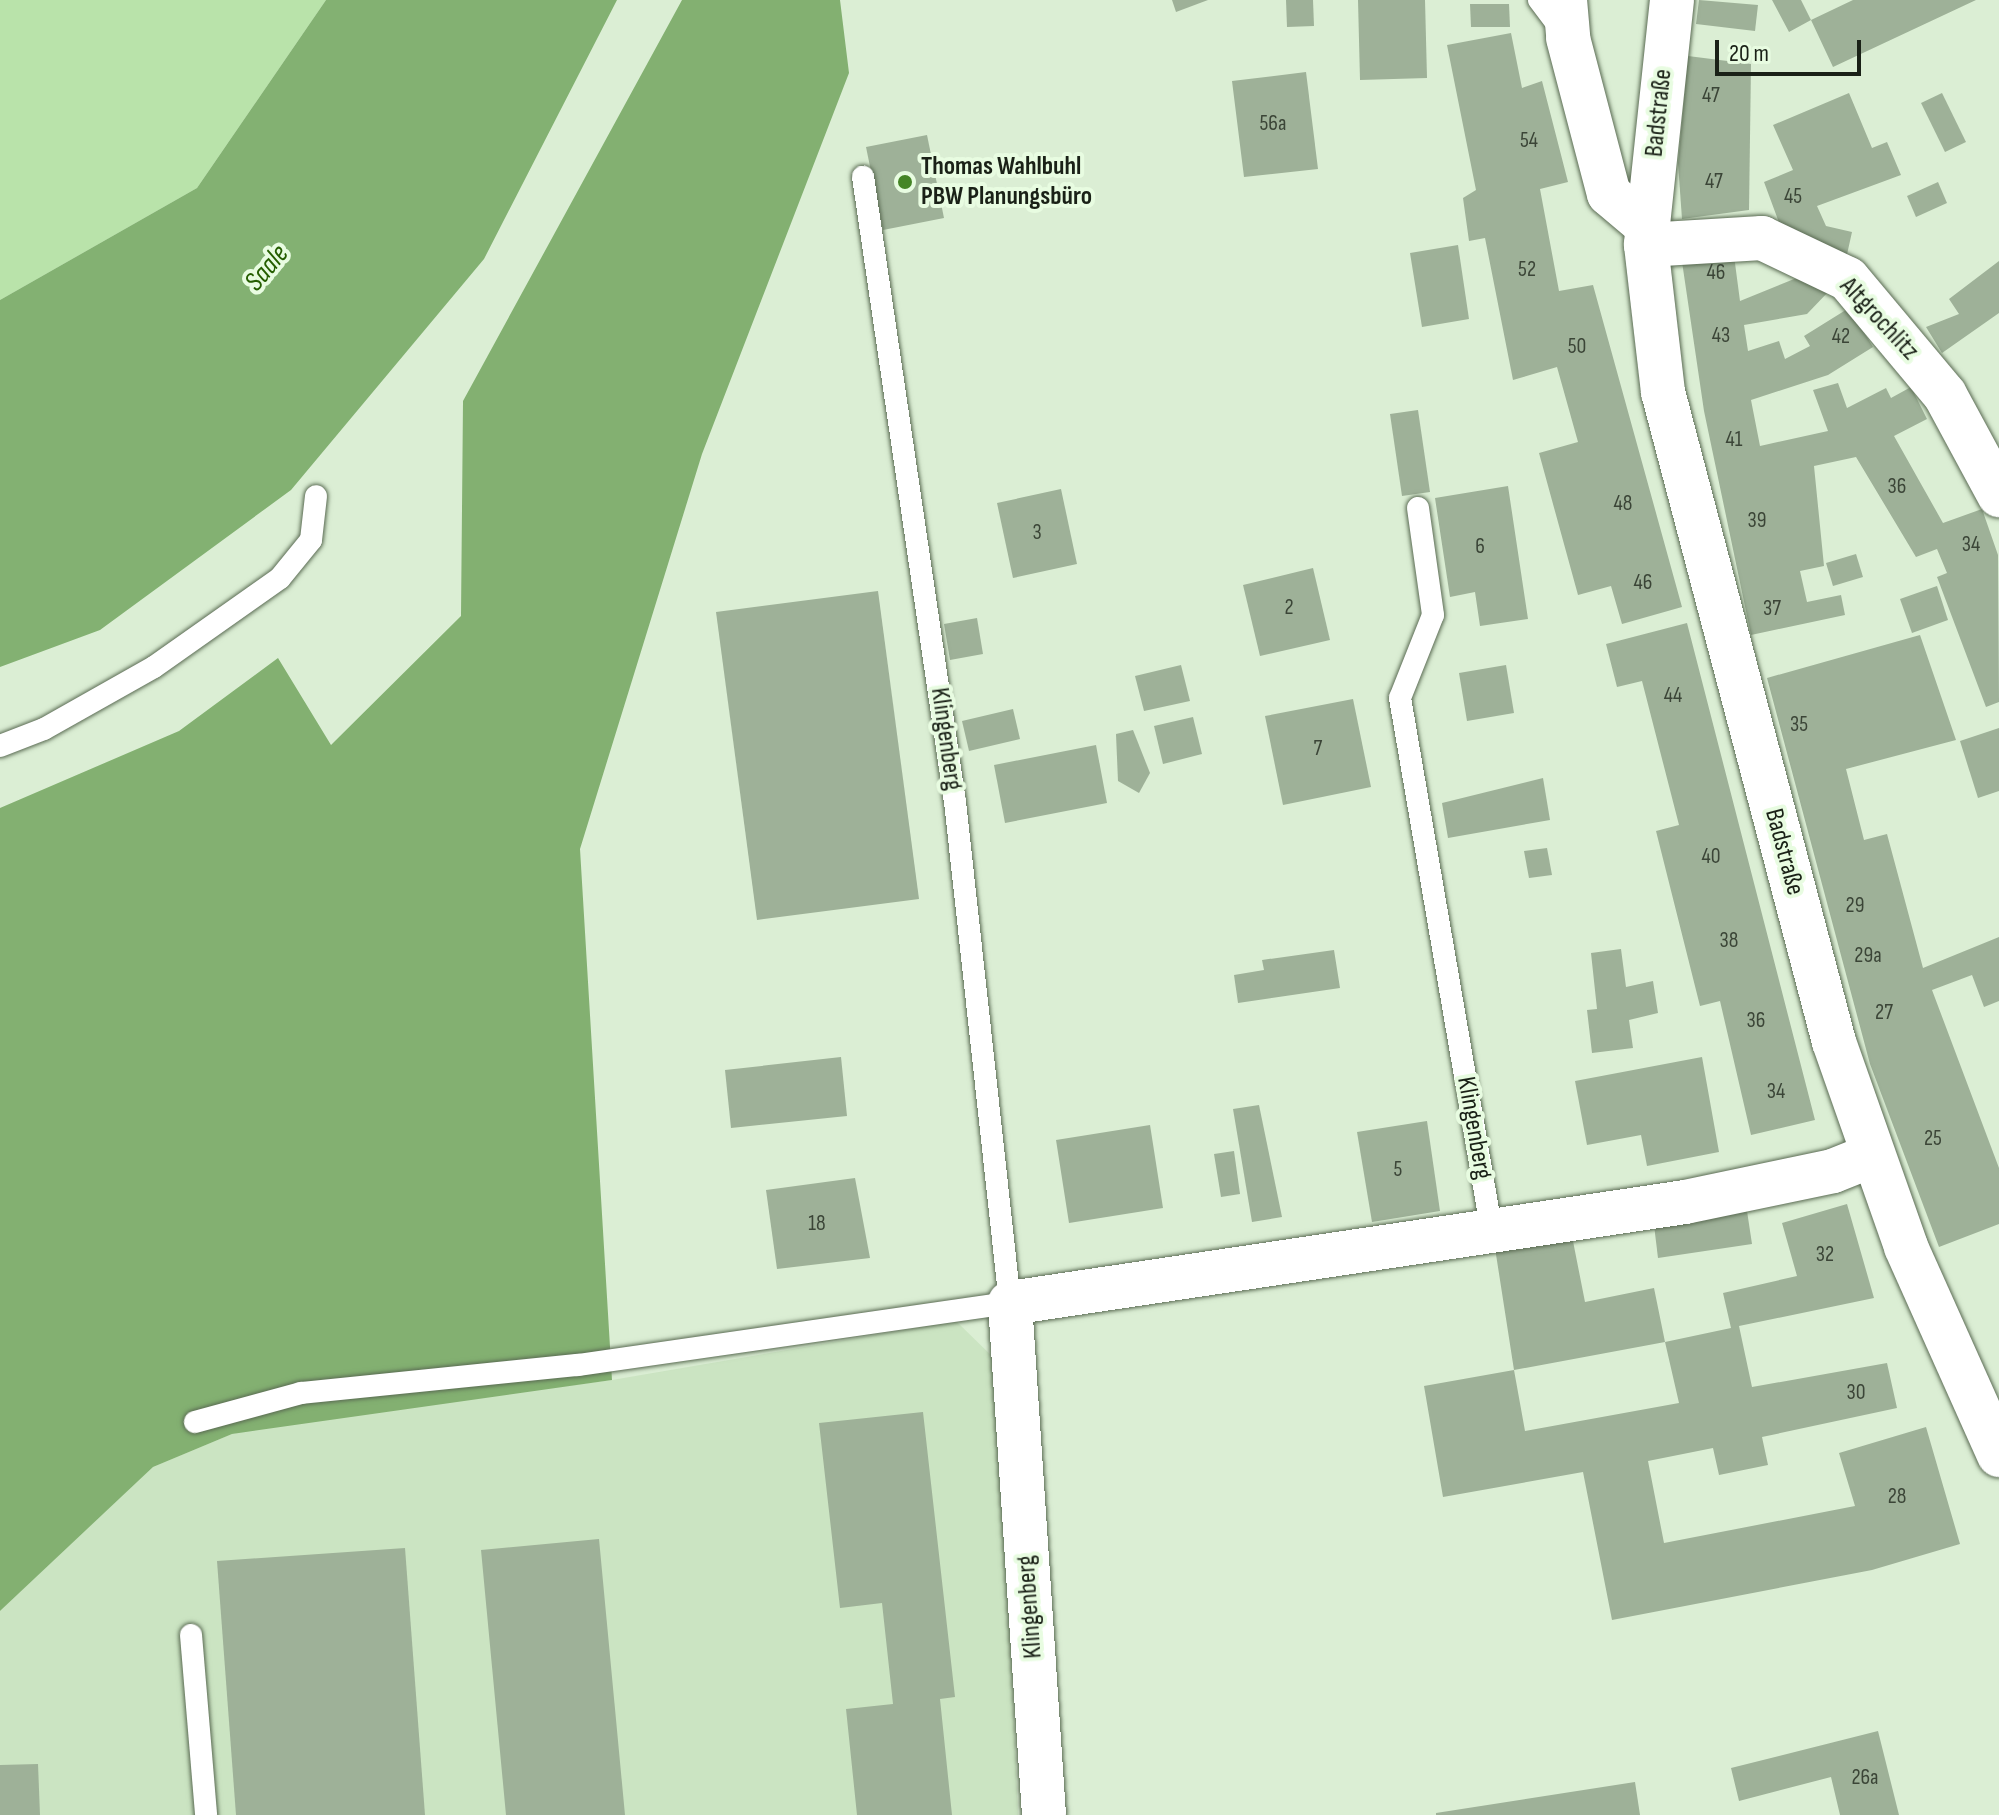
<!DOCTYPE html>
<meta charset="utf-8">
<style>
body{margin:0}
#map{position:relative;width:1999px;height:1815px;overflow:hidden;background:#dbeed4;font-family:"Sofia Sans Condensed",sans-serif}
div>[style]{position:absolute}
[style*='--x']{left:calc(var(--x)*1px);top:calc(var(--y)*1px);width:calc(var(--w)*1px);rotate:calc(var(--a)*1deg)}
.built>*{inset:0;background:#cbe4c2}
.green>*{inset:0;background:#b9e3aa}
.forest>*{inset:0;background:#83b071}
.water>*{inset:0;background:#83b172}
.building>*{inset:0;background:#9eb198}
.roads{filter:drop-shadow(0 0 2px #5a6b53) drop-shadow(0 0 2px #5a6b53)}
.service>*{height:22px;margin:-11px;padding:0 11px;transform-origin:11px;border-radius:11px;background:#fff}
.minor>*{height:44px;margin:-22px;padding:0 22px;transform-origin:22px;border-radius:22px;background:#fff}
.dots>*{width:22px;height:22px;translate:-50% -50%;box-sizing:border-box;border:4px solid #e8fce1;border-radius:50%}
span{translate:-50% -50%;white-space:nowrap;text-align:center;line-height:1.15;-webkit-text-stroke:8px #e8fce1;paint-order:stroke}
.number-label{font-size:22px;color:#3b4537}
.number-label span{-webkit-text-stroke-width:0}
.street-label{font-size:26px;color:#1a2117}
.poi-label{font-size:26px;color:#1a2117;font-weight:700}
.left{translate:0 -50%;text-align:left}
.water-label{font-size:28px;color:#255e00;font-style:italic}
.scale{position:absolute;left:1715px;top:40px;width:146px;height:36px;box-sizing:border-box;border:4px solid #1a2117;border-top:0;padding-left:10px;font-size:24px;line-height:28px;white-space:nowrap;color:#1a2117;-webkit-text-stroke:6px #e8fce1;paint-order:stroke}
</style>
<div id="map">
<div class="built">
<div style="clip-path:polygon(956px 1321px,999px 1363px,1018px 1815px,0 1815px,0 1611px,153px 1467px,232px 1434px,310px 1418px,612px 1380px)"></div>
</div>
<div class="green">
<div style="clip-path:polygon(0 0,326px 0,197px 188px,0 300px)"></div>
</div>
<div class="forest">
<div style="clip-path:polygon(682px 0,840px 0,849px 73px,702px 454px,580px 849px,612px 1380px,232px 1434px,153px 1467px,0 1611px,0 808px,179px 731px,278px 658px,331px 745px,461px 616px,463px 401px)"></div>
</div>
<div class="water">
<div style="clip-path:polygon(326px 0,617px 0,484px 259px,291px 490px,100px 630px,0 667px,0 300px,197px 188px)"></div>
</div>
<div class="building">
<div style="clip-path:polygon(1172px 0,1208px 0,1176px 12px)"></div>
<div style="clip-path:polygon(1286px 0,1313px 0,1314px 26px,1287px 27px)"></div>
<div style="clip-path:polygon(1358px 0,1425px 0,1427px 78px,1360px 80px)"></div>
<div style="clip-path:polygon(1699px 0,1758px 5px,1755px 31px,1696px 24px)"></div>
<div style="clip-path:polygon(1772px 0,1801px 0,1811px 20px,1853px 0,1976px 0,1833px 67px,1811px 20px,1789px 32px)"></div>
<div style="clip-path:polygon(1470px 4px,1509px 4px,1510px 27px,1471px 27px)"></div>
<div style="clip-path:polygon(1511px 33px,1522px 88px,1542px 81px,1568px 182px,1540px 189px,1559px 291px,1593px 285px,1682px 607px,1622px 624px,1611px 586px,1578px 595px,1539px 453px,1578px 442px,1557px 367px,1513px 380px,1485px 238px,1469px 241px,1463px 198px,1476px 190px,1447px 45px)"></div>
<div style="clip-path:polygon(1688px 56px,1751px 64px,1749px 210px,1682px 219px,1678px 163px)"></div>
<div style="clip-path:polygon(1306px 72px,1318px 169px,1244px 177px,1232px 81px)"></div>
<div style="clip-path:polygon(1849px 93px,1872px 148px,1887px 142px,1901px 175px,1817px 206px,1826px 226px,1852px 232px,1846px 259px,1781px 228px,1764px 182px,1793px 170px,1773px 125px)"></div>
<div style="clip-path:polygon(1942px 93px,1966px 142px,1945px 152px,1921px 103px)"></div>
<div style="clip-path:polygon(927px 135px,944px 218px,883px 230px,866px 147px)"></div>
<div style="clip-path:polygon(1938px 182px,1947px 203px,1916px 217px,1907px 196px)"></div>
<div style="clip-path:polygon(1458px 245px,1469px 319px,1422px 327px,1410px 253px)"></div>
<div style="clip-path:polygon(1733px 248px,1740px 301px,1804px 275px,1830px 290px,1807px 314px,1744px 325px,1748px 351px,1779px 341px,1785px 359px,1810px 346px,1804px 336px,1849px 308px,1873px 347px,1828px 375px,1751px 400px,1760px 446px,1828px 431px,1813px 390px,1838px 383px,1847px 408px,1886px 388px,1891px 398px,1911px 387px,1927px 419px,1894px 436px,1943px 523px,1982px 509px,1998px 555px,1999px 702px,1986px 707px,1937px 577px,1947px 573px,1937px 549px,1916px 557px,1856px 457px,1814px 466px,1824px 566px,1800px 571px,1807px 602px,1841px 595px,1845px 615px,1751px 635px,1704px 411px,1681px 255px)"></div>
<div style="clip-path:polygon(1999px 261px,1999px 313px,1942px 353px,1926px 327px,1959px 314px,1949px 299px)"></div>
<div style="clip-path:polygon(1418px 410px,1430px 492px,1402px 496px,1390px 414px)"></div>
<div style="clip-path:polygon(1508px 486px,1528px 619px,1480px 626px,1475px 592px,1450px 597px,1435px 498px)"></div>
<div style="clip-path:polygon(1061px 489px,1077px 564px,1013px 578px,997px 503px)"></div>
<div style="clip-path:polygon(1856px 554px,1863px 577px,1833px 586px,1826px 563px)"></div>
<div style="clip-path:polygon(1313px 568px,1330px 640px,1260px 656px,1243px 585px)"></div>
<div style="clip-path:polygon(1937px 586px,1948px 620px,1912px 633px,1900px 599px)"></div>
<div style="clip-path:polygon(878px 591px,919px 899px,757px 920px,716px 612px)"></div>
<div style="clip-path:polygon(977px 618px,983px 654px,950px 660px,944px 624px)"></div>
<div style="clip-path:polygon(1687px 623px,1815px 1120px,1751px 1135px,1720px 1001px,1700px 1006px,1656px 831px,1679px 825px,1642px 681px,1617px 687px,1606px 644px)"></div>
<div style="clip-path:polygon(1920px 635px,1956px 740px,1846px 769px,1864px 840px,1887px 834px,1923px 968px,1999px 937px,1999px 1001px,1984px 1007px,1972px 975px,1932px 990px,1999px 1168px,1999px 1224px,1939px 1247px,1870px 1064px,1767px 678px)"></div>
<div style="clip-path:polygon(1181px 665px,1190px 701px,1144px 711px,1135px 676px)"></div>
<div style="clip-path:polygon(1506px 665px,1514px 713px,1467px 721px,1459px 673px)"></div>
<div style="clip-path:polygon(1353px 699px,1371px 787px,1283px 805px,1265px 716px)"></div>
<div style="clip-path:polygon(1013px 709px,1020px 739px,969px 751px,962px 721px)"></div>
<div style="clip-path:polygon(1193px 717px,1202px 754px,1163px 764px,1154px 726px)"></div>
<div style="clip-path:polygon(1999px 728px,1999px 791px,1978px 798px,1960px 741px)"></div>
<div style="clip-path:polygon(1133px 730px,1150px 773px,1139px 793px,1118px 781px,1116px 734px)"></div>
<div style="clip-path:polygon(1096px 745px,1107px 803px,1005px 823px,994px 765px)"></div>
<div style="clip-path:polygon(1543px 778px,1550px 820px,1448px 838px,1442px 803px)"></div>
<div style="clip-path:polygon(1547px 848px,1552px 875px,1529px 878px,1524px 851px)"></div>
<div style="clip-path:polygon(1621px 949px,1626px 987px,1653px 981px,1658px 1013px,1629px 1020px,1633px 1048px,1592px 1053px,1587px 1010px,1597px 1009px,1591px 953px)"></div>
<div style="clip-path:polygon(1334px 950px,1340px 988px,1238px 1003px,1234px 975px,1264px 970px,1262px 960px)"></div>
<div style="clip-path:polygon(841px 1057px,847px 1116px,731px 1128px,725px 1070px)"></div>
<div style="clip-path:polygon(1702px 1057px,1719px 1152px,1647px 1166px,1641px 1135px,1587px 1145px,1575px 1081px)"></div>
<div style="clip-path:polygon(1259px 1105px,1282px 1217px,1252px 1222px,1233px 1109px)"></div>
<div style="clip-path:polygon(1427px 1121px,1440px 1211px,1372px 1222px,1357px 1132px)"></div>
<div style="clip-path:polygon(1150px 1125px,1163px 1208px,1069px 1223px,1056px 1140px)"></div>
<div style="clip-path:polygon(1234px 1151px,1240px 1194px,1221px 1197px,1214px 1154px)"></div>
<div style="clip-path:polygon(855px 1178px,870px 1258px,777px 1269px,766px 1190px)"></div>
<div style="clip-path:polygon(1847px 1204px,1874px 1298px,1739px 1326px,1752px 1387px,1887px 1363px,1897px 1408px,1762px 1437px,1768px 1465px,1719px 1475px,1713px 1448px,1648px 1461px,1664px 1543px,1855px 1506px,1839px 1453px,1926px 1427px,1960px 1544px,1872px 1570px,1612px 1620px,1583px 1472px,1443px 1497px,1424px 1386px,1514px 1370px,1495px 1248px,1572px 1236px,1585px 1302px,1654px 1288px,1665px 1342px,1514px 1370px,1525px 1431px,1679px 1403px,1665px 1342px,1731px 1328px,1723px 1293px,1797px 1276px,1782px 1223px)"></div>
<div style="clip-path:polygon(1747px 1211px,1752px 1244px,1658px 1258px,1654px 1225px)"></div>
<div style="clip-path:polygon(923px 1412px,955px 1697px,940px 1699px,952px 1815px,857px 1815px,846px 1709px,893px 1704px,882px 1603px,840px 1608px,819px 1423px)"></div>
<div style="clip-path:polygon(599px 1539px,625px 1815px,506px 1815px,481px 1550px)"></div>
<div style="clip-path:polygon(405px 1548px,425px 1815px,236px 1815px,217px 1561px)"></div>
<div style="clip-path:polygon(1878px 1731px,1899px 1815px,1840px 1815px,1831px 1777px,1739px 1801px,1731px 1768px)"></div>
<div style="clip-path:polygon(38px 1764px,40px 1815px,0 1815px,0 1765px)"></div>
<div style="clip-path:polygon(1635px 1782px,1640px 1815px,1436px 1815px,1436px 1813px)"></div>
</div>
<div class="roads">
<div class="service">
<div style="--x:1539;--y:0;--w:35;--a:53"></div>
<div style="--x:1418;--y:508;--w:108;--a:82"></div>
<div style="--x:1433;--y:615;--w:89;--a:111.7"></div>
<div style="--x:1400;--y:698;--w:543;--a:80.24"></div>
<div style="--x:0;--y:746;--w:47;--a:-21.1"></div>
<div style="--x:44;--y:729;--w:126;--a:-29.4"></div>
<div style="--x:154;--y:667;--w:154;--a:-35.2"></div>
<div style="--x:280;--y:578;--w:49;--a:-50.8"></div>
<div style="--x:311;--y:540;--w:44;--a:-83.5"></div>
<div style="--x:195;--y:1422;--w:110;--a:-15.3"></div>
<div style="--x:301;--y:1393;--w:278;--a:-5.8"></div>
<div style="--x:578;--y:1365;--w:436;--a:-8.2"></div>
<div style="--x:1010;--y:1303;--w:504;--a:-96.26"></div>
<div style="--x:955;--y:802;--w:632;--a:-98.37"></div>
<div style="--x:191;--y:1635;--w:181;--a:85.2"></div>
</div>
<div class="minor">
<div style="--x:1565;--y:0;--w:38;--a:85"></div>
<div style="--x:1568;--y:38;--w:161;--a:75.3"></div>
<div style="--x:1609;--y:194;--w:50;--a:40.1"></div>
<div style="--x:1672;--y:0;--w:246;--a:96.1"></div>
<div style="--x:1646;--y:245;--w:148;--a:83.4"></div>
<div style="--x:1663;--y:392;--w:672;--a:75.26"></div>
<div style="--x:1834;--y:1042;--w:217;--a:70.6"></div>
<div style="--x:1906;--y:1247;--w:228;--a:65.9"></div>
<div style="--x:1646;--y:245;--w:116;--a:-3.5"></div>
<div style="--x:1762;--y:238;--w:95;--a:25.5"></div>
<div style="--x:1848;--y:279;--w:151;--a:50.1"></div>
<div style="--x:1945;--y:395;--w:114;--a:61.6"></div>
<div style="--x:1044;--y:1815;--w:513;--a:-93.8"></div>
<div style="--x:1010;--y:1303;--w:683;--a:-8.51"></div>
<div style="--x:1685;--y:1202;--w:151;--a:-11.8"></div>
<div style="--x:1833;--y:1171;--w:43;--a:-21.8"></div>
</div>
</div>
<div class="dots">
<div style="left:905px;top:182px;background:#458526"></div>
</div>
<div class="number-label">
<span style="left:1711px;top:96px">47</span>
<span style="left:1273px;top:124px">56a</span>
<span style="left:1529px;top:141px">54</span>
<span style="left:1714px;top:182px">47</span>
<span style="left:1793px;top:197px">45</span>
<span style="left:1527px;top:270px">52</span>
<span style="left:1716px;top:273px">46</span>
<span style="left:1721px;top:336px">43</span>
<span style="left:1841px;top:337px">42</span>
<span style="left:1577px;top:347px">50</span>
<span style="left:1734px;top:440px">41</span>
<span style="left:1897px;top:487px">36</span>
<span style="left:1623px;top:504px">48</span>
<span style="left:1757px;top:521px">39</span>
<span style="left:1037px;top:533px">3</span>
<span style="left:1971px;top:545px">34</span>
<span style="left:1480px;top:547px">6</span>
<span style="left:1643px;top:583px">46</span>
<span style="left:1289px;top:608px">2</span>
<span style="left:1772px;top:609px">37</span>
<span style="left:1673px;top:696px">44</span>
<span style="left:1799px;top:725px">35</span>
<span style="left:1318px;top:749px">7</span>
<span style="left:1711px;top:857px">40</span>
<span style="left:1855px;top:906px">29</span>
<span style="left:1729px;top:941px">38</span>
<span style="left:1868px;top:956px">29a</span>
<span style="left:1884px;top:1013px">27</span>
<span style="left:1756px;top:1021px">36</span>
<span style="left:1776px;top:1092px">34</span>
<span style="left:1933px;top:1139px">25</span>
<span style="left:1398px;top:1170px">5</span>
<span style="left:817px;top:1224px">18</span>
<span style="left:1825px;top:1255px">32</span>
<span style="left:1856px;top:1393px">30</span>
<span style="left:1897px;top:1497px">28</span>
<span style="left:1865px;top:1778px">26a</span>
</div>
<div class="street-label">
<span style="left:1659px;top:113px;rotate:-84deg">Badstraße</span>
<span style="left:1879px;top:319px;rotate:47deg">Altgrochlitz</span>
<span style="left:946px;top:739px;rotate:82deg">Klingenberg</span>
<span style="left:1784px;top:852px;rotate:75deg">Badstraße</span>
<span style="left:1474px;top:1128px;rotate:80deg">Klingenberg</span>
<span style="left:1030px;top:1607px;rotate:-94deg">Klingenberg</span>
</div>
<div class="poi-label">
<span class="left" style="left:921px;top:182px">Thomas Wahlbuhl<br>PBW Planungsbüro</span>
</div>
<div class="water-label">
<span style="left:267px;top:268px;rotate:-50deg">Saale</span>
</div>
<div class="scale">20 m</div>
</div>
